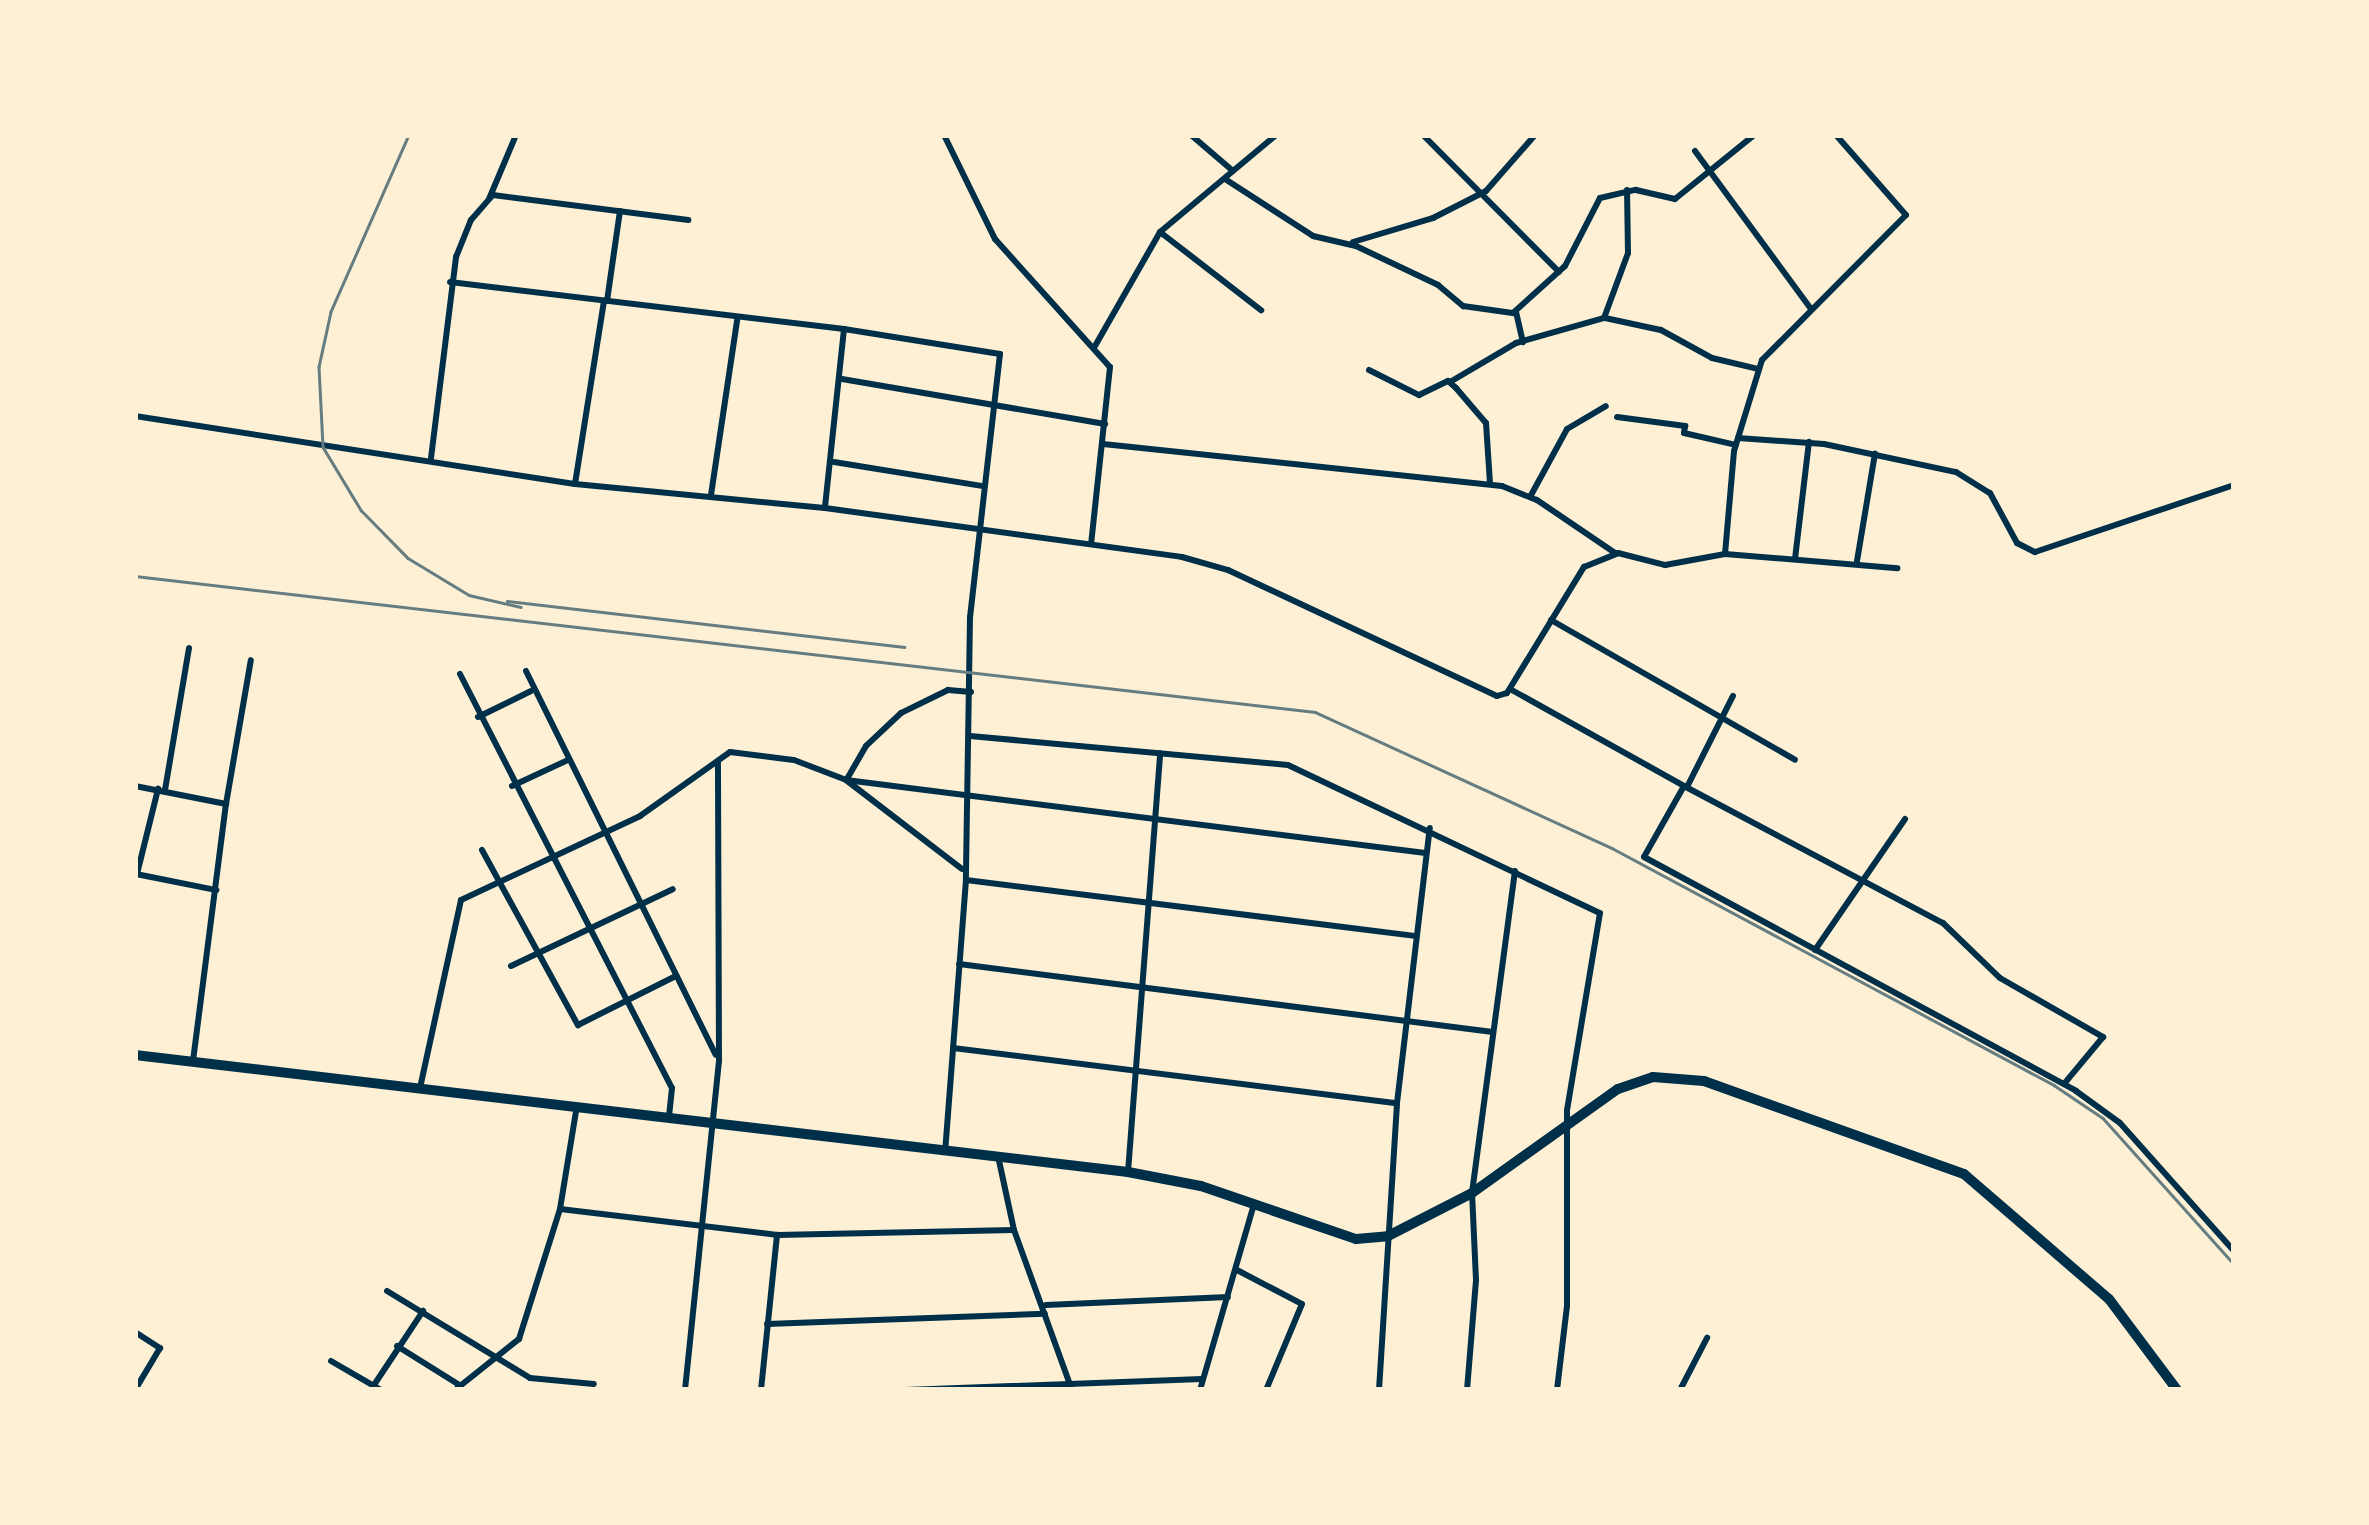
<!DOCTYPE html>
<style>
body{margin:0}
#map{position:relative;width:2369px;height:1525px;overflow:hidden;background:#fdf0d5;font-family:"Archivo Narrow",sans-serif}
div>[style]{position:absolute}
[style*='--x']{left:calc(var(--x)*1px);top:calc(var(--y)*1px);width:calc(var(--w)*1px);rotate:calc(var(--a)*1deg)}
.minor>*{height:6px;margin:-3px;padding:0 3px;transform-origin:3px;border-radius:3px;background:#003049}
.trunk>*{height:10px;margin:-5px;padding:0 5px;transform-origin:5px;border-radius:5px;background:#003049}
.rail>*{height:2.5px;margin:-1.25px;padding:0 1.25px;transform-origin:1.25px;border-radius:1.25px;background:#657d81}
span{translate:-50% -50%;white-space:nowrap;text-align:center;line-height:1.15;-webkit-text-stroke:10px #fdf0d5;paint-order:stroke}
.frame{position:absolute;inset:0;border:138px solid #fdf0d5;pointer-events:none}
</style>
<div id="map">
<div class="minor">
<div style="--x:944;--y:135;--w:116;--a:63.9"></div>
<div style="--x:995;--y:239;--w:172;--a:48.1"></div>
<div style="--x:1110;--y:367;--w:178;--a:96.1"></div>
<div style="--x:1191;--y:135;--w:55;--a:40.6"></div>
<div style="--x:1423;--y:135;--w:193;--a:45.2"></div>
<div style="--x:1695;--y:151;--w:196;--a:53.7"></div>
<div style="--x:1225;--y:179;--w:105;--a:32.9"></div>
<div style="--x:1313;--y:236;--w:44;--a:13.1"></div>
<div style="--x:1356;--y:246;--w:91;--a:25.4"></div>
<div style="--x:1438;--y:285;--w:33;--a:40"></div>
<div style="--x:1463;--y:306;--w:50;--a:8"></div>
<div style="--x:1513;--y:313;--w:70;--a:-42.1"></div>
<div style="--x:1565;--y:266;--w:76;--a:-62.8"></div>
<div style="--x:1600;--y:198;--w:37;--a:-13"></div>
<div style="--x:1636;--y:190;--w:40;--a:13"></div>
<div style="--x:1675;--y:199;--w:102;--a:-39"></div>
<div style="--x:489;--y:199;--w:69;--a:-67.1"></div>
<div style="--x:1160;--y:232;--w:128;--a:37.7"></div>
<div style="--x:1353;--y:242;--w:84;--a:-16.7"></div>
<div style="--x:1433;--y:218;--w:59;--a:-27"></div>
<div style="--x:1486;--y:191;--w:74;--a:-48.8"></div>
<div style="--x:450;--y:282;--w:397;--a:6.8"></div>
<div style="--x:844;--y:329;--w:180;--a:96.1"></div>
<div style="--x:607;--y:301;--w:91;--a:-81.8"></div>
<div style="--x:1516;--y:312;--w:31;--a:77"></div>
<div style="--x:1605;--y:318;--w:57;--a:12.1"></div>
<div style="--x:1661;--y:330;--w:58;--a:28.8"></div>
<div style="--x:1712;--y:358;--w:47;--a:13.4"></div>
<div style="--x:844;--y:329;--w:158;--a:9.1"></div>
<div style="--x:1000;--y:354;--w:265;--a:96.5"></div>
<div style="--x:970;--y:617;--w:263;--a:90.9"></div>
<div style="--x:966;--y:880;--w:271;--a:94.4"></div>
<div style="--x:1095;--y:346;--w:131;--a:-60.3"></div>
<div style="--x:1160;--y:232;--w:151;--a:-39.9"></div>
<div style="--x:1369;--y:370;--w:56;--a:26.6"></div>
<div style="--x:1419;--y:395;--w:32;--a:-26"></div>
<div style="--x:1448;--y:381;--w:11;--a:41"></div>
<div style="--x:1456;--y:388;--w:46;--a:49.4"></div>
<div style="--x:1486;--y:423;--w:61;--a:86.2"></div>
<div style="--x:842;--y:379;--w:267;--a:9.7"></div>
<div style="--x:1450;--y:382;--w:77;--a:-30.6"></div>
<div style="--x:1516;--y:343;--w:91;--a:-15.9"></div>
<div style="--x:1604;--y:318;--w:69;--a:-69.7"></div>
<div style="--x:1628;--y:253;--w:63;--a:-90.9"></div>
<div style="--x:135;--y:416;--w:445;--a:8.8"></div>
<div style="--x:575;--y:484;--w:251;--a:5.5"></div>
<div style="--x:825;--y:508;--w:360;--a:7.8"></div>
<div style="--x:1182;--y:557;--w:48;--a:15.8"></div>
<div style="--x:1228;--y:570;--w:297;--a:25.1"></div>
<div style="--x:1497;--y:696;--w:10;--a:-17"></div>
<div style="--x:1507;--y:693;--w:148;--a:-58.6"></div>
<div style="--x:1584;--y:567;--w:37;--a:-22"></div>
<div style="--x:1618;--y:553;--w:49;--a:14.3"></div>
<div style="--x:1665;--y:565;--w:61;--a:-10.4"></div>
<div style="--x:1725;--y:554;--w:103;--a:-85"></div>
<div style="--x:1734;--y:451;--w:95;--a:-72.9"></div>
<div style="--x:1762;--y:360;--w:204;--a:-45.2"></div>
<div style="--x:1906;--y:215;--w:106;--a:-131.2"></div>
<div style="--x:1617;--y:417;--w:69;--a:7.5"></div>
<div style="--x:1685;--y:426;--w:7;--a:98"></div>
<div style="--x:1684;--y:433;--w:53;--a:13"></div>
<div style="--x:1738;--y:438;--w:86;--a:4"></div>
<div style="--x:1824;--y:444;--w:135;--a:12"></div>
<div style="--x:1956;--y:472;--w:40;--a:32"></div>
<div style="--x:1990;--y:493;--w:57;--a:61.6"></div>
<div style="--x:2017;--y:543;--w:20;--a:27"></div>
<div style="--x:2035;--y:552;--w:210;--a:-18.6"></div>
<div style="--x:1103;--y:444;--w:401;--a:6"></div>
<div style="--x:1502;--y:486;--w:38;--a:22"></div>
<div style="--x:1537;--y:500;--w:94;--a:34.2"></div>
<div style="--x:431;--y:458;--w:203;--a:-82.9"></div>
<div style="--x:456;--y:257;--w:40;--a:-68"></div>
<div style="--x:471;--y:220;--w:33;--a:-49"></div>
<div style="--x:493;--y:195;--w:197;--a:7.3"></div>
<div style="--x:834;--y:462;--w:151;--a:9.2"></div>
<div style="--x:575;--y:484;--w:185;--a:-81"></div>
<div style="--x:711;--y:495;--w:177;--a:-81.5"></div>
<div style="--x:1530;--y:497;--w:77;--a:-61.4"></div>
<div style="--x:1567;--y:429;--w:45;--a:-30.5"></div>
<div style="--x:1725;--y:554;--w:173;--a:4.7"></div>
<div style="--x:1795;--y:559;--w:118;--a:-83.2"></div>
<div style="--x:1857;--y:561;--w:109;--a:-80.5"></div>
<div style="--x:1551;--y:620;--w:281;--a:29.8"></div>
<div style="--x:526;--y:671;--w:428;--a:63.7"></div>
<div style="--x:460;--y:674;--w:465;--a:62.9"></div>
<div style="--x:672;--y:1088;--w:28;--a:96"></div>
<div style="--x:1510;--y:689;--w:199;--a:29.1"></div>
<div style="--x:1684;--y:786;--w:81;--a:119.4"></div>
<div style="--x:1644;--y:857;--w:491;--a:28.4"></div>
<div style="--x:2076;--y:1091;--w:54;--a:36"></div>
<div style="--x:2120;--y:1123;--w:171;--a:48.3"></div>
<div style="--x:971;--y:692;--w:23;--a:-175"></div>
<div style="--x:948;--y:690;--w:52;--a:153.9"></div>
<div style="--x:901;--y:713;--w:48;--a:136.7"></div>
<div style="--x:866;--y:746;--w:39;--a:120"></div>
<div style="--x:846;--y:780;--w:584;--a:7.19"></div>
<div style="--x:478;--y:717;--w:59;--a:-26.1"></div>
<div style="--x:970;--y:736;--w:319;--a:5.2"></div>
<div style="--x:1288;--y:765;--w:345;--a:25.4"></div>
<div style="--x:1600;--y:913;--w:200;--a:99.5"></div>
<div style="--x:1567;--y:1110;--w:196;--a:90"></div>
<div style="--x:1567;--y:1306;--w:85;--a:96.8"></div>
<div style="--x:135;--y:786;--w:93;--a:11.2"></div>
<div style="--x:226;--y:804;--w:146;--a:-80.2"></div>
<div style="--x:512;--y:786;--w:62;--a:-24.9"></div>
<div style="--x:1684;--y:786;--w:293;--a:27.9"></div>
<div style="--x:1943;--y:923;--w:79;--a:44"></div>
<div style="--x:2000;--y:978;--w:119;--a:29.8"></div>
<div style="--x:2103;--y:1037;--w:61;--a:129.7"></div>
<div style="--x:1687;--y:787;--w:102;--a:-63.2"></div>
<div style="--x:165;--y:790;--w:144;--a:-80.4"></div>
<div style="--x:482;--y:850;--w:200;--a:61.3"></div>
<div style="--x:578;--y:1025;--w:110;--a:-26.6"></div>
<div style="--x:136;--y:874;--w:82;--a:11.3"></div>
<div style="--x:137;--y:874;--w:88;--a:-76.1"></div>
<div style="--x:966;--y:880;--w:454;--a:7.1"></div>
<div style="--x:1815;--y:950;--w:159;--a:-55.5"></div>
<div style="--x:959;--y:964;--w:538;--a:7.26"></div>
<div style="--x:511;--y:966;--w:179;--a:-25.4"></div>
<div style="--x:953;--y:1048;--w:447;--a:7.1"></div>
<div style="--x:193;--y:1061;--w:259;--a:-82.7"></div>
<div style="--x:420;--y:1088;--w:192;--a:-77.7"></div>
<div style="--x:461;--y:900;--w:198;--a:-25.1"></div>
<div style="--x:640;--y:816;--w:110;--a:-35.4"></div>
<div style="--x:730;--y:752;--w:64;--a:7.1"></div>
<div style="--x:794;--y:760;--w:56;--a:21"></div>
<div style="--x:846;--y:780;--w:146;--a:37.5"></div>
<div style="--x:998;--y:1156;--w:76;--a:77.8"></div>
<div style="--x:1014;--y:1230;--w:170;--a:70.1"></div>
<div style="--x:1128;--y:1172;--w:420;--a:-85.6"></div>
<div style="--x:560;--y:1209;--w:219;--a:6.8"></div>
<div style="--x:777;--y:1235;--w:237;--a:-1.2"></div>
<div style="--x:1237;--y:1270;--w:73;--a:27.6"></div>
<div style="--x:1302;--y:1304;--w:93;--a:112.7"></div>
<div style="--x:387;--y:1291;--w:167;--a:31.3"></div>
<div style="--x:530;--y:1378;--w:64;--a:5.4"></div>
<div style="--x:1046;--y:1305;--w:182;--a:-2.5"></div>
<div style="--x:767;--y:1324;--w:278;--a:-2.1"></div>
<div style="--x:135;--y:1332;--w:30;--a:33"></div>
<div style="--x:160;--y:1348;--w:49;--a:120.8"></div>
<div style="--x:397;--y:1346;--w:75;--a:32"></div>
<div style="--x:331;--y:1361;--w:58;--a:30.1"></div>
<div style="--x:374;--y:1385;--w:89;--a:-56.5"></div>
<div style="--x:455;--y:1390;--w:82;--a:-38.6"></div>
<div style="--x:519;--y:1339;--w:136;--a:-72.5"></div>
<div style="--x:560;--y:1209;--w:105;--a:-80.7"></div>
<div style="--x:685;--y:1390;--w:332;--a:-84.1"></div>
<div style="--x:719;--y:1060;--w:297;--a:-90.2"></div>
<div style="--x:761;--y:1390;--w:156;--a:-84.1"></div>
<div style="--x:905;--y:1390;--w:297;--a:-2.1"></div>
<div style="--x:1200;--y:1390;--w:191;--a:-73.8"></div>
<div style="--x:1379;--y:1390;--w:288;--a:-86.4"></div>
<div style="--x:1397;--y:1103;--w:277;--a:-83.2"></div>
<div style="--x:1467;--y:1390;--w:110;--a:-85.3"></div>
<div style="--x:1476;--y:1280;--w:87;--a:-92.6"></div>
<div style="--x:1472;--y:1193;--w:325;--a:-82.4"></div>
<div style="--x:1680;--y:1390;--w:59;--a:-62.6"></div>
</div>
<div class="trunk">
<div style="--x:135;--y:1055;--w:1000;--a:6.72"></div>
<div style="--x:1128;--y:1172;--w:74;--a:10.9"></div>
<div style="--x:1201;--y:1186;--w:164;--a:18.9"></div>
<div style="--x:1356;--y:1239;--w:32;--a:-5"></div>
<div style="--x:1388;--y:1236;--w:94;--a:-27.1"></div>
<div style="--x:1472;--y:1193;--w:179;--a:-35.5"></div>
<div style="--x:1618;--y:1089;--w:37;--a:-19"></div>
<div style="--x:1653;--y:1077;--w:51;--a:4.5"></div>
<div style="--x:1704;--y:1081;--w:276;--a:19.7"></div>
<div style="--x:1964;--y:1174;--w:191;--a:40.8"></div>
<div style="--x:2109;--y:1299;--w:114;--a:53.2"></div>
</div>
<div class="rail">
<div style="--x:409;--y:135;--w:193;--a:113.8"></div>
<div style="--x:331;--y:312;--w:56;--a:102.3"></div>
<div style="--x:319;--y:367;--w:80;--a:87.1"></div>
<div style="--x:323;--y:447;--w:74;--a:58.9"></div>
<div style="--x:361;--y:510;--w:67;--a:45.6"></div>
<div style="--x:408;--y:558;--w:71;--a:31.2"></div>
<div style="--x:469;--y:595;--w:53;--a:13"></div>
<div style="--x:135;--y:576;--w:1188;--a:6.57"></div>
<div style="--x:1315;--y:712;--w:327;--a:24.6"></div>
<div style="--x:1612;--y:848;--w:502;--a:28.2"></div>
<div style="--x:2054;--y:1085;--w:59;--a:34"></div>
<div style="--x:2103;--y:1118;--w:196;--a:48.1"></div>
<div style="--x:507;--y:601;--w:400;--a:6.6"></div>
</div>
<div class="frame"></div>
</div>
